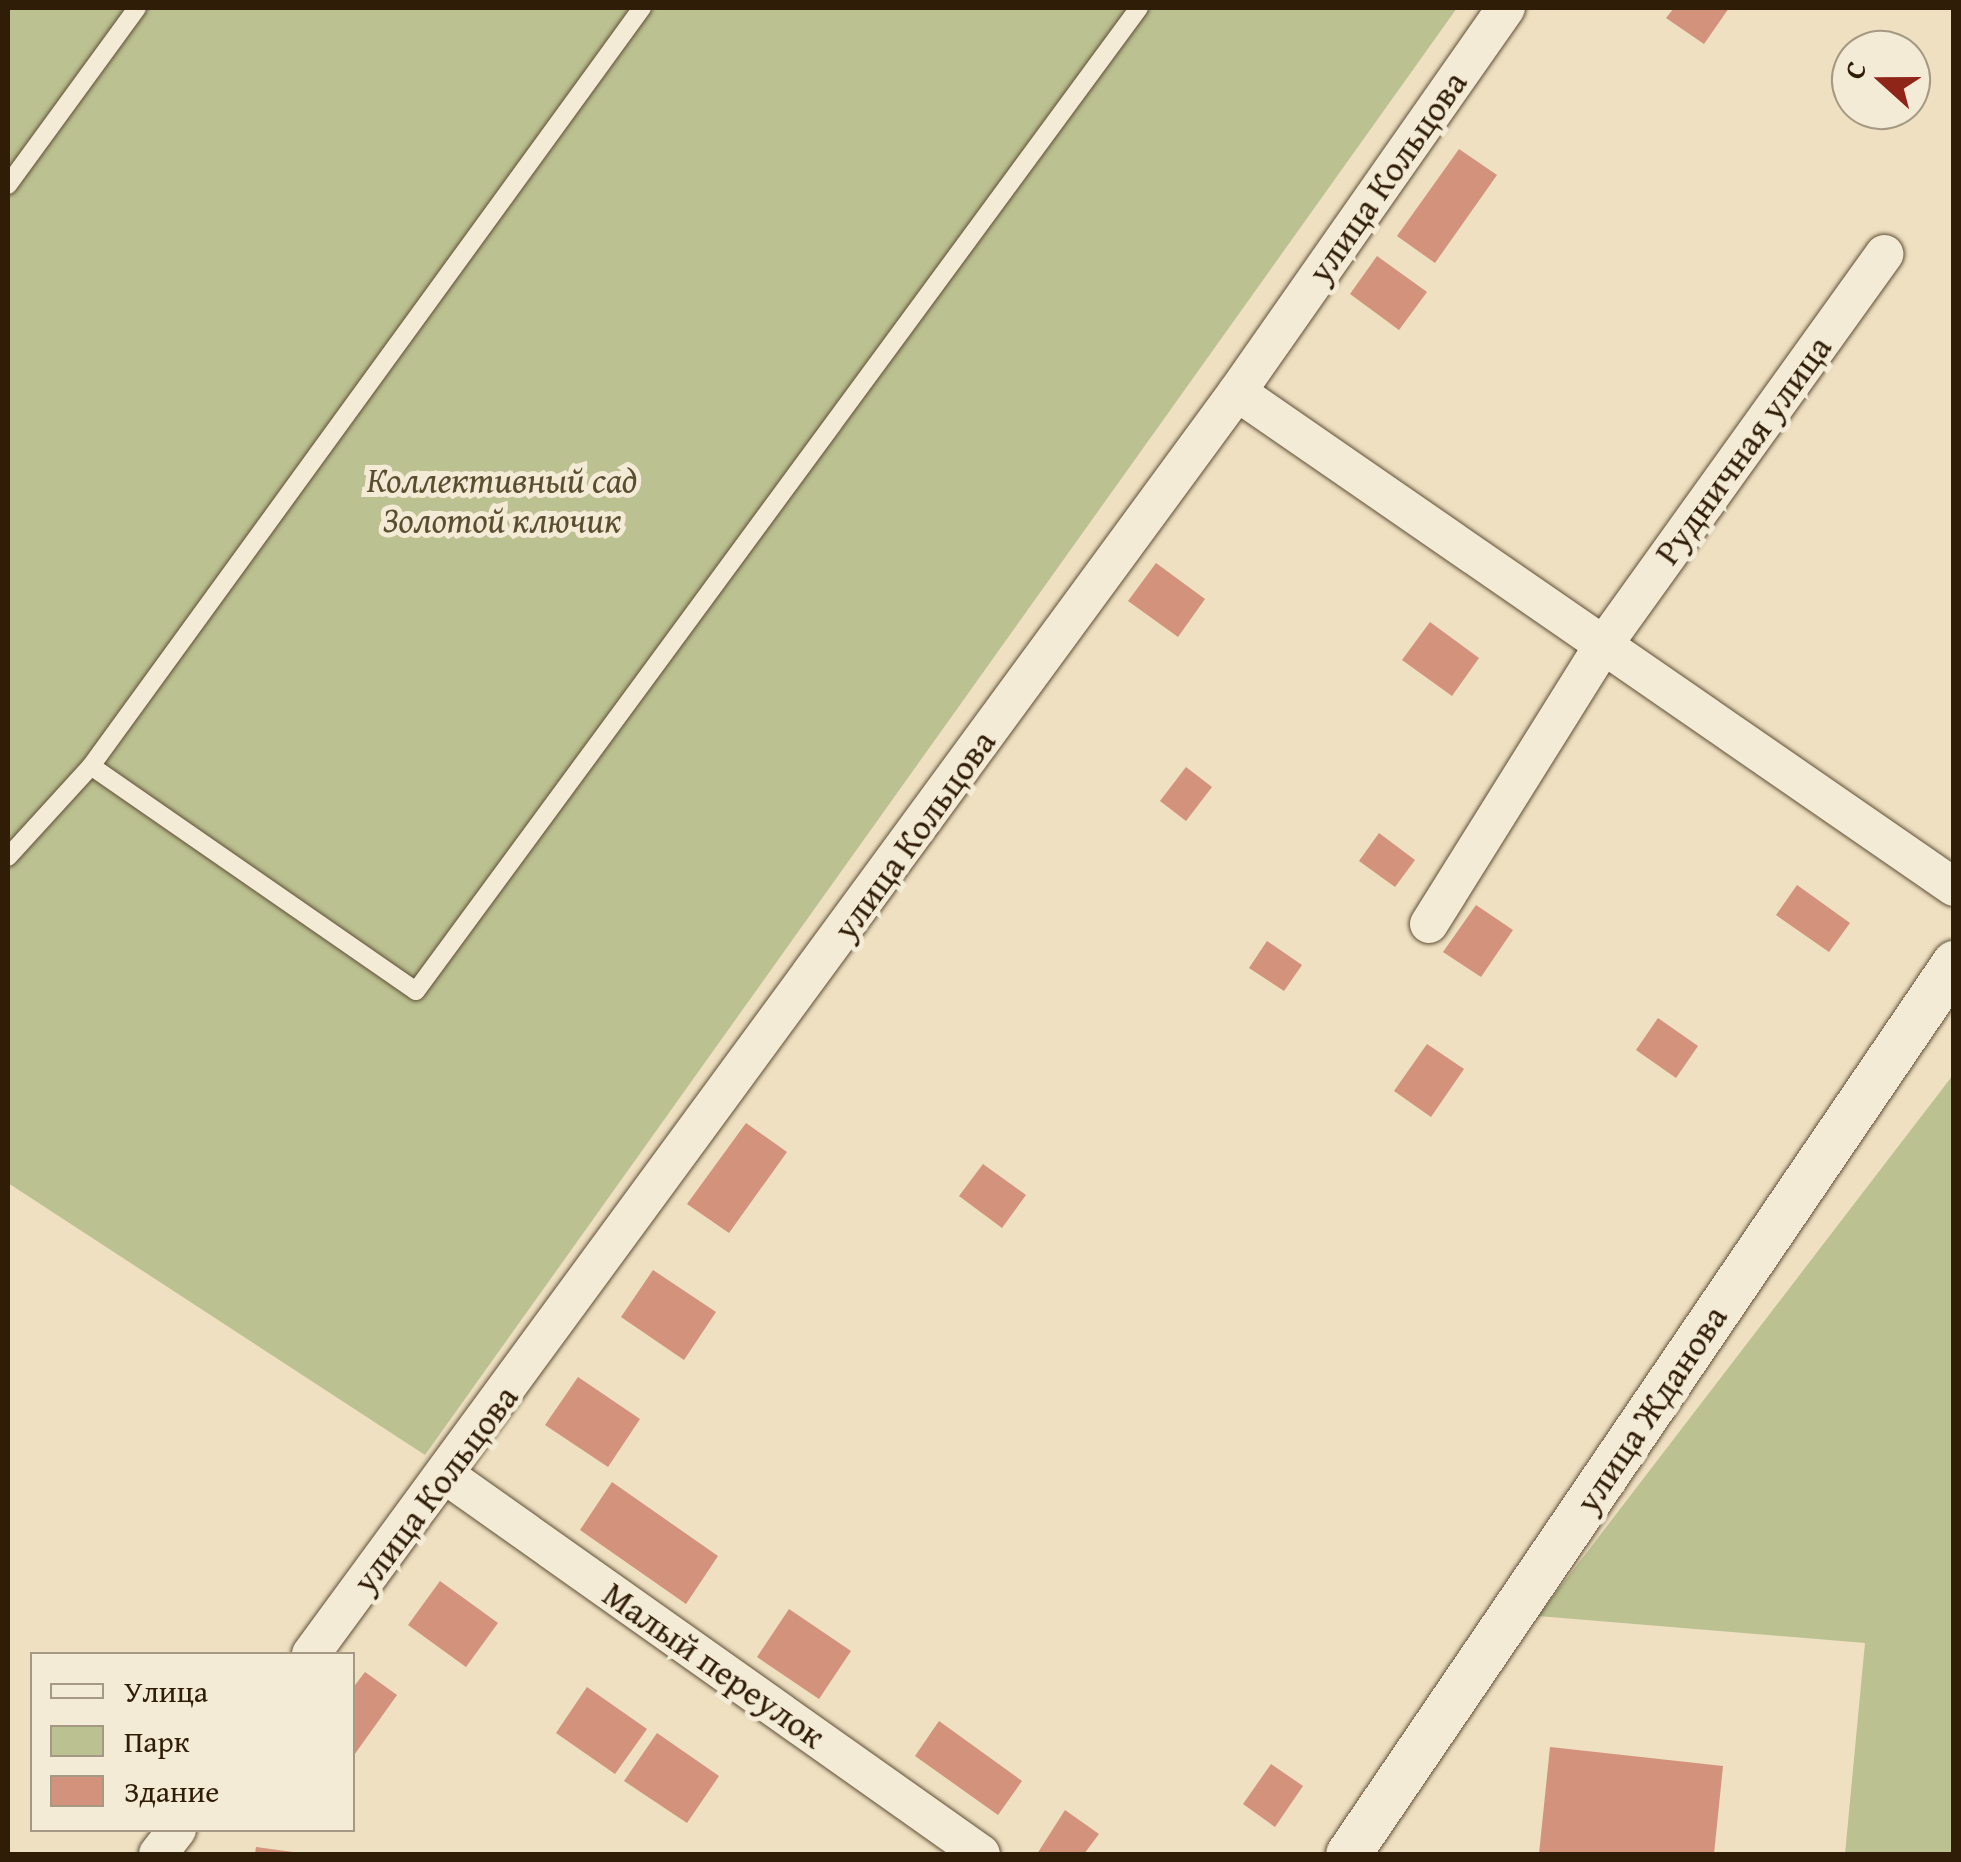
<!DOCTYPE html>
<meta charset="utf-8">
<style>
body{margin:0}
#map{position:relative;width:1961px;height:1862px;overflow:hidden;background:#eee0c1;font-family:"Gentium Book Plus",serif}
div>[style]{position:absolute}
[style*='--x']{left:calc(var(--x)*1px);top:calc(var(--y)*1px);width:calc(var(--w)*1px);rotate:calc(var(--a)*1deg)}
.green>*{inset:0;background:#bbc191}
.building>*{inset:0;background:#d2927c}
.roads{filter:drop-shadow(0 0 2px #604e36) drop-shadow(0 0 2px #604e36)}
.service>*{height:18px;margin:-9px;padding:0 9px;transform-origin:9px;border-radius:9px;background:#f4ebd7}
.minor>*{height:38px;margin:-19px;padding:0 19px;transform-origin:19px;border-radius:19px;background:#f4ebd7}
.tertiary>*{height:45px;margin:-22.5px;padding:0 22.5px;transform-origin:22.5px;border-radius:22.5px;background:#f4ebd7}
span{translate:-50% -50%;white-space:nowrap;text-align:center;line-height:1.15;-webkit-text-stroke:10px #f4ebd7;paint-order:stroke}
.street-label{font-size:35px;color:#301d07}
.park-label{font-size:35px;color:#5a4e30;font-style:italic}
.frame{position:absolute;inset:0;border:10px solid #301d07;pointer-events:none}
.legend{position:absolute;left:30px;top:1652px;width:325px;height:180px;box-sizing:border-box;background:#f4ebd7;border:2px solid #a69984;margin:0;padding:12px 18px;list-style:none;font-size:30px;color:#301d07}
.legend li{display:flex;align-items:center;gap:20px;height:50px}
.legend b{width:50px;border:2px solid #a69984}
.north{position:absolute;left:1831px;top:30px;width:100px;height:100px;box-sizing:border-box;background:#f4ebd7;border:2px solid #a69984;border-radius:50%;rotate:291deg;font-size:28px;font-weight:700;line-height:40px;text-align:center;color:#301d07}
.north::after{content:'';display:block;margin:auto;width:35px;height:45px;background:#8f2418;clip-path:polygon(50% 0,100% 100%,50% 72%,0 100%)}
</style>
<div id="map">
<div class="green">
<div style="clip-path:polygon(8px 8px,1457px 8px,425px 1455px,8px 1183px)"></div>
<div style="clip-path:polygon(1953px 1075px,1953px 1854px,1845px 1854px,1865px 1643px,1538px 1616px)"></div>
</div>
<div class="building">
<div style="clip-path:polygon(1674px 8px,1729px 8px,1704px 44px,1666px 18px)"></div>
<div style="clip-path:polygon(1459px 149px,1497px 175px,1435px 263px,1397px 236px)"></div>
<div style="clip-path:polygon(1377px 256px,1427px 292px,1399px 330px,1350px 294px)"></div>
<div style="clip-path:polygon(1156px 563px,1205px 599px,1178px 637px,1128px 601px)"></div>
<div style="clip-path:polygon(1430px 622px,1479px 658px,1452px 696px,1402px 660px)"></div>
<div style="clip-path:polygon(1186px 767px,1212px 787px,1186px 821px,1160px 801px)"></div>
<div style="clip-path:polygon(1379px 833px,1415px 860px,1395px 887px,1359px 861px)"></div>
<div style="clip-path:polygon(1797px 885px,1850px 923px,1829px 952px,1776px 915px)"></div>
<div style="clip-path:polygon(1476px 905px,1513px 930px,1481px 977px,1443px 952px)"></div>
<div style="clip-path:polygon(1267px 941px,1302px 965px,1284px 991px,1249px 968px)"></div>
<div style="clip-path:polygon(1658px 1018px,1698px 1046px,1676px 1078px,1636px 1050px)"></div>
<div style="clip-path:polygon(1427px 1044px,1464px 1069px,1431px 1117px,1394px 1091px)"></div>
<div style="clip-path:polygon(746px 1123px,787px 1152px,729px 1233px,687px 1204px)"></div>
<div style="clip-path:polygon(983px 1164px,1026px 1195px,1002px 1228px,959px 1196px)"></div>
<div style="clip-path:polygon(653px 1270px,716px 1312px,684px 1360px,621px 1317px)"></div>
<div style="clip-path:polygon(578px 1377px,640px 1419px,608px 1467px,545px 1425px)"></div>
<div style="clip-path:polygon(612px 1482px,718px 1556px,686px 1604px,580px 1530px)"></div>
<div style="clip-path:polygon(440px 1581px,498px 1623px,466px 1667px,408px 1625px)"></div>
<div style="clip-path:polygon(789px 1609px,851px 1651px,819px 1699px,757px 1657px)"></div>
<div style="clip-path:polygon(365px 1672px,397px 1695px,352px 1758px,352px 1689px)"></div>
<div style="clip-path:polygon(587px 1687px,647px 1729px,615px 1774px,556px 1733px)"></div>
<div style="clip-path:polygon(939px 1721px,1022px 1781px,998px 1815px,915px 1756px)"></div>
<div style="clip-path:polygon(657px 1733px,719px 1776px,687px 1823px,624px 1781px)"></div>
<div style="clip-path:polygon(1550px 1747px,1723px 1766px,1714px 1854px,1539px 1854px)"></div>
<div style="clip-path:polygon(1271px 1764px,1303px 1786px,1275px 1827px,1243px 1804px)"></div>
<div style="clip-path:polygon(1065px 1810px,1099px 1834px,1084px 1854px,1037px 1854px)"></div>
<div style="clip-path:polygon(256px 1847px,293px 1852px,293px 1854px,255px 1854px)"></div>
</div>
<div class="roads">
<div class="service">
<div style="--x:8;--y:185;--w:219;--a:-53.9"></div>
<div style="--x:91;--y:766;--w:395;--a:34.7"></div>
<div style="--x:416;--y:991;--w:1220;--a:-53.67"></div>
<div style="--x:8;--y:857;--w:123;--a:-47.6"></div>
<div style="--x:91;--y:766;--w:937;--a:-53.99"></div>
</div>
<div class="minor">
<div style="--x:1237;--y:392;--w:871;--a:34.62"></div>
<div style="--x:1429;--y:924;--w:327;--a:-58"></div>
<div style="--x:1602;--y:647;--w:484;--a:-54.3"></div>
<div style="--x:447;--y:1476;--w:654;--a:35.29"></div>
<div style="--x:311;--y:1654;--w:1565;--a:-53.73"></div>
<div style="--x:1237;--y:392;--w:469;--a:-55"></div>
<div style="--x:158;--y:1854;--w:31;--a:-52"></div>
</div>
<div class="tertiary">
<div style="--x:1348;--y:1854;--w:1078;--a:-55.78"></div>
</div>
</div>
<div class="street-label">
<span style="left:1387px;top:177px;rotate:-55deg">улица Кольцова</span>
<span style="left:1743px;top:450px;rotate:-54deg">Рудничная улица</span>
<span style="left:914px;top:835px;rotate:-54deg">улица Кольцова</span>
<span style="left:1651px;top:1409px;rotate:-56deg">улица Жданова</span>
<span style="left:435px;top:1489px;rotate:-53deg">улица Кольцова</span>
<span style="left:714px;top:1665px;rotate:35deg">Малый переулок</span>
</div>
<div class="park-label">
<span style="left:502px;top:500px">Коллективный сад<br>Золотой ключик</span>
</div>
<div class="frame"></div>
<ul class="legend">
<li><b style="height:12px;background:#f4ebd7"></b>Улица</li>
<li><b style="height:28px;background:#bbc191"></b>Парк</li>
<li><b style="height:28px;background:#d2927c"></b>Здание</li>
</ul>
<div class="north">С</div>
</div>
